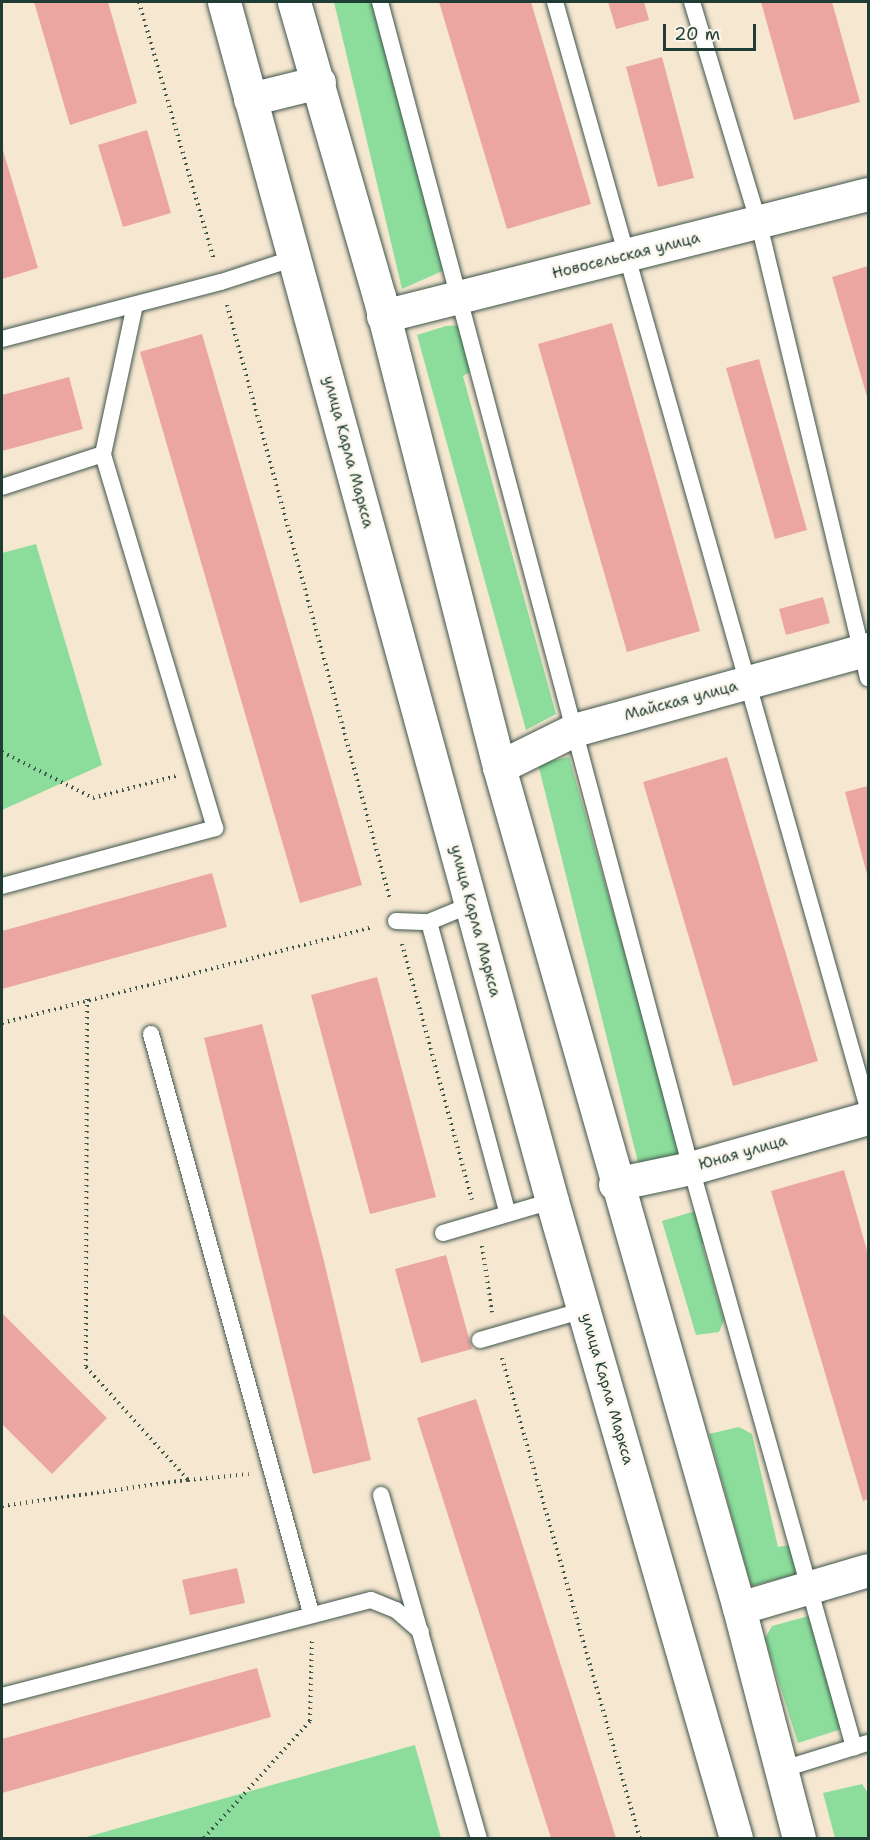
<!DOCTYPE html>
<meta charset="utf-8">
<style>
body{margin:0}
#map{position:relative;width:870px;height:1840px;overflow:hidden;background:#f6e7d1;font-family:"Shantell Sans",sans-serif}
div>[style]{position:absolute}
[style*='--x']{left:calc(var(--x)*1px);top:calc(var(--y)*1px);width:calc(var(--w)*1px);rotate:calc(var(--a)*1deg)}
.green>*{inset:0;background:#8cdd9c}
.building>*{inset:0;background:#eca6a2}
.path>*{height:4px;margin-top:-2px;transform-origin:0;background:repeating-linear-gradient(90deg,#3f564c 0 1.5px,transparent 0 6px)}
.roads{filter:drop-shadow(0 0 2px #3f564c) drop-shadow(0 0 2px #3f564c)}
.service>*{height:16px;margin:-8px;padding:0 8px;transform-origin:8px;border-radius:8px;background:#fff}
.minor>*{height:33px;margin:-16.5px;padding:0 16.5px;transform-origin:16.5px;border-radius:16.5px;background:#fff}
.secondary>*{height:33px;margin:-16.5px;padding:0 16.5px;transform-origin:16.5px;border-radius:16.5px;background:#fff}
span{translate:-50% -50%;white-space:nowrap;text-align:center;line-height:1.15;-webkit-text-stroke:5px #fbf7ec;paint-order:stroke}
.street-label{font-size:15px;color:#1f3d34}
.frame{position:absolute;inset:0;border:3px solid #1f3d34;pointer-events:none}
.scale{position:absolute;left:663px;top:24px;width:93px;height:27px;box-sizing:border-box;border:3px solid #1f3d34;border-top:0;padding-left:8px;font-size:18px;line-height:21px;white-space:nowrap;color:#1f3d34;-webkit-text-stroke:4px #fbf7ec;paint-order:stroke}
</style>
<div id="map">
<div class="green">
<div style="clip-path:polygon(334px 2px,380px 2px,449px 268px,402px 289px)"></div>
<div style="clip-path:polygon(463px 325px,476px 369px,463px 376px,556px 714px,526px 730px,417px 335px,446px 326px)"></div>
<div style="clip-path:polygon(36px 544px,102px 765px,2px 810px,2px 553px)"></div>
<div style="clip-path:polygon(569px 757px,683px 1157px,640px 1170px,538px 764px)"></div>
<div style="clip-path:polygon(702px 1209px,713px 1215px,719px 1234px,716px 1240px,702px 1244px,724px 1320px,719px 1332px,696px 1335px,662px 1221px)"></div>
<div style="clip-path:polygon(739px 1427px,752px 1434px,778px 1547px,800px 1543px,798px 1574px,751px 1586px,709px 1434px)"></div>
<div style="clip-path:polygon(809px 1616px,845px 1728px,798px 1743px,765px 1638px,772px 1626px)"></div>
<div style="clip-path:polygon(415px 1745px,441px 1838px,83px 1838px)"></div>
<div style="clip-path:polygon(862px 1784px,868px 1793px,868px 1838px,835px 1838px,823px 1793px)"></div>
</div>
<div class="building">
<div style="clip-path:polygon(34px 2px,108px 2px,137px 103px,70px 125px)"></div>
<div style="clip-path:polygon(439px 2px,531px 2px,591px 204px,507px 229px)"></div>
<div style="clip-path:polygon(608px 2px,644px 2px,649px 20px,616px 29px)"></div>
<div style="clip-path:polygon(761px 2px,832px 2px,860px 102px,794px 120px)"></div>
<div style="clip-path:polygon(662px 57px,694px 178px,658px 187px,626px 67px)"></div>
<div style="clip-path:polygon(147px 130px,171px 213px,123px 227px,98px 145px)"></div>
<div style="clip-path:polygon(2px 147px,38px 268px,2px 279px)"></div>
<div style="clip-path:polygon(868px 266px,868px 400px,832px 277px)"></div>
<div style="clip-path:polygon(612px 323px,700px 631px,627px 652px,538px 344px)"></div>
<div style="clip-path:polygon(202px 334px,362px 885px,300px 903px,140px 352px)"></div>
<div style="clip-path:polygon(759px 359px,807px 530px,775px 539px,726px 368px)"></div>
<div style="clip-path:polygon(69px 377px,83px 429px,2px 451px,2px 395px)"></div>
<div style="clip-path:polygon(823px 597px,830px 623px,786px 635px,779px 609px)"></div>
<div style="clip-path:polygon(727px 757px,818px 1061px,733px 1086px,643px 782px)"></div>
<div style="clip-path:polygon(868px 786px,868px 878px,845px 792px)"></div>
<div style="clip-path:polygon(212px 873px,227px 927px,2px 989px,2px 931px)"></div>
<div style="clip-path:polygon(377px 977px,436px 1197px,370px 1214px,311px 995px)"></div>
<div style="clip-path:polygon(262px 1024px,324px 1261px,371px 1460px,313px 1474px,204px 1038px)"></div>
<div style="clip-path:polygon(844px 1170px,868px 1254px,868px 1499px,863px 1501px,771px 1191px)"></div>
<div style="clip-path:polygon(446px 1255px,472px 1349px,421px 1363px,395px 1269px)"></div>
<div style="clip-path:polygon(2px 1313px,107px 1418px,52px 1474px,2px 1424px)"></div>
<div style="clip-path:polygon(476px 1399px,616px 1838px,551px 1838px,417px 1418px)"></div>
<div style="clip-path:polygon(237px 1568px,245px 1603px,190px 1615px,182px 1580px)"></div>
<div style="clip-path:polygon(257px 1668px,271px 1717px,2px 1793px,2px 1739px)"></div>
</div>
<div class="path">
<div style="--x:139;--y:2;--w:269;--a:73.8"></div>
<div style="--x:227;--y:305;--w:616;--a:74.66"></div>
<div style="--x:2;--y:752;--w:102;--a:26.8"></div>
<div style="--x:93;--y:798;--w:86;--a:-14.8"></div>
<div style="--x:402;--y:944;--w:265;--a:74.7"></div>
<div style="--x:87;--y:999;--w:368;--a:90.2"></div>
<div style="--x:86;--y:1367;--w:152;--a:47.9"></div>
<div style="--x:188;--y:1480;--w:61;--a:-5.6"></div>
<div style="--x:2;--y:1023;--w:382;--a:-14.5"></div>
<div style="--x:482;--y:1246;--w:67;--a:81.4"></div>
<div style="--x:502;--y:1358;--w:499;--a:74"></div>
<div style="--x:2;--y:1506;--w:188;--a:-8"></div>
<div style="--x:204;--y:1838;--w:158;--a:-47.8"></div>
<div style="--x:310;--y:1721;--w:81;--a:-88.6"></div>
</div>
<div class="roads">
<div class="service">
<div style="--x:380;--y:2;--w:1207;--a:75.07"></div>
<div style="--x:691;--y:1168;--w:602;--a:74.28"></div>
<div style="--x:555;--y:2;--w:1149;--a:74.2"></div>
<div style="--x:692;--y:2;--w:232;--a:73.2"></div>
<div style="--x:759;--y:224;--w:467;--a:76.5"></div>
<div style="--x:2;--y:339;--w:226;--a:-14.6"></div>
<div style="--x:221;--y:282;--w:78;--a:-18"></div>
<div style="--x:2;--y:487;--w:106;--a:-18.1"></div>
<div style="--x:2;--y:886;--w:221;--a:-15.2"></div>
<div style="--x:215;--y:828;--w:390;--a:-106.7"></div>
<div style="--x:103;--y:454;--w:152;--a:-77.9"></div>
<div style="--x:396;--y:921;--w:33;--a:2"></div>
<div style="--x:429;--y:922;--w:44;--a:-22.5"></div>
<div style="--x:429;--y:922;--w:302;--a:74.9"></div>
<div style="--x:151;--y:1034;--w:601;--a:74.55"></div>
<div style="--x:443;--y:1233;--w:114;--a:-16.4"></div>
<div style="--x:480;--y:1340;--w:108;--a:-16.1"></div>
<div style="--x:381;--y:1495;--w:357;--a:74.1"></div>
<div style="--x:2;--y:1696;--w:381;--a:-14.6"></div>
<div style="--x:371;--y:1600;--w:27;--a:22"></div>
<div style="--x:396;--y:1610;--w:33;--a:41"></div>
<div style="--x:780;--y:1770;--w:92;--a:-17.1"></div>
</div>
<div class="minor">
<div style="--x:383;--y:316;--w:500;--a:-14.12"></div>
<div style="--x:499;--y:767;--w:84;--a:-26.3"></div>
<div style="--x:574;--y:730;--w:305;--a:-15.4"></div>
<div style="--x:615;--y:1184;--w:78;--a:-11.9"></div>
<div style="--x:691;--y:1168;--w:184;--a:-15.8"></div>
<div style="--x:739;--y:1608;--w:134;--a:-16.4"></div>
</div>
<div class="secondary">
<div style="--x:224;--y:2;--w:1243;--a:74.7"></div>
<div style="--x:552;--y:1201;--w:663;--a:73.89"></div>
<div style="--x:294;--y:2;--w:306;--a:73.9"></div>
<div style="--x:379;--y:296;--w:486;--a:75.7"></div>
<div style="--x:499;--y:767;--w:875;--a:74.07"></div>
<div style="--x:739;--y:1608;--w:238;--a:75.4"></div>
<div style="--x:250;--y:99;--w:71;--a:-13.8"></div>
</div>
</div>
<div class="street-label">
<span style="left:626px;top:256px;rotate:-14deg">Новосельская улица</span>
<span style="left:348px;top:452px;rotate:75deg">улица Карла Маркса</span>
<span style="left:681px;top:701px;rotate:-15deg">Майская улица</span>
<span style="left:475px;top:921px;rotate:75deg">улица Карла Маркса</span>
<span style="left:743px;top:1153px;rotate:-16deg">Юная улица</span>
<span style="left:607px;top:1389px;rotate:74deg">улица Карла Маркса</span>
</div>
<div class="frame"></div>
<div class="scale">20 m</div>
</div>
